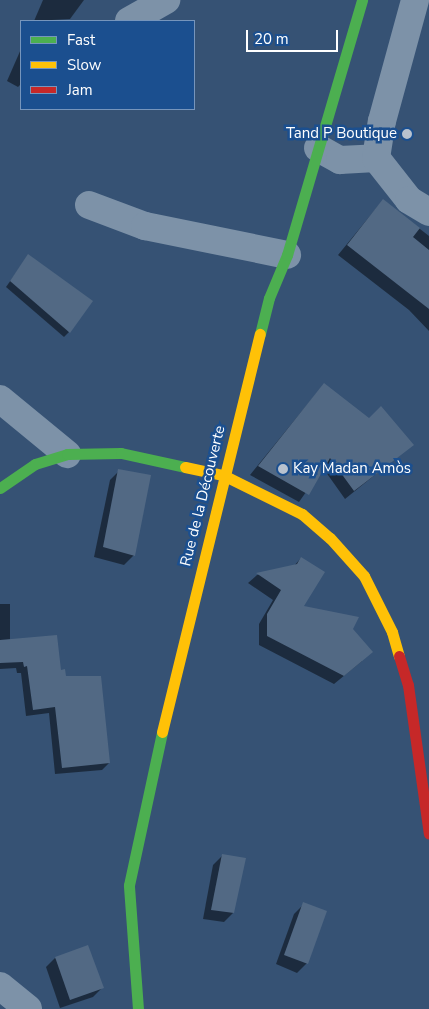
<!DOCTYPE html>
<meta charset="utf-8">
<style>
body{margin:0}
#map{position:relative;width:429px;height:1009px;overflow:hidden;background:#365274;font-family:"Nunito Sans",sans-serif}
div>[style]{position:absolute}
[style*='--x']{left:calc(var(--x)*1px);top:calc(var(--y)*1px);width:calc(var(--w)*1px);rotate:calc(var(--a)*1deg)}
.shadow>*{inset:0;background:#0007}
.building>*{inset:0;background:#526984}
.street>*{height:28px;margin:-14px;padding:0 14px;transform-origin:14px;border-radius:14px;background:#7d92a8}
.fast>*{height:11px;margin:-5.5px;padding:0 5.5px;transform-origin:5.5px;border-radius:5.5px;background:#4caf50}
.slow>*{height:11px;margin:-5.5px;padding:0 5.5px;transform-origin:5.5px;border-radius:5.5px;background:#ffc107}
.jam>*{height:11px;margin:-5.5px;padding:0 5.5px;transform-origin:5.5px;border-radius:5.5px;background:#c62828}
.dots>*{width:14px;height:14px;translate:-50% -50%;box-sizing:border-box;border:2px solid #1b4f8f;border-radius:50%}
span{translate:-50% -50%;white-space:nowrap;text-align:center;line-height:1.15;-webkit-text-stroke:5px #1b4f8f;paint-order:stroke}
.poi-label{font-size:15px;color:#fff}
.right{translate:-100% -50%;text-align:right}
.left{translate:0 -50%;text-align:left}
.street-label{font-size:15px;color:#fff}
.legend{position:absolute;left:20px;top:20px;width:175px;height:90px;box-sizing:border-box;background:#1b4f8f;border:1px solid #7695bc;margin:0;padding:6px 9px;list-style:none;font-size:15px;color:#fff}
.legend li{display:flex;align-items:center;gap:10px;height:25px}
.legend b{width:25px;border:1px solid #7695bc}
.scale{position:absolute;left:246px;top:30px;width:92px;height:22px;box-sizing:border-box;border:2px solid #fff;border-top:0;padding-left:6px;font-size:15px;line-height:18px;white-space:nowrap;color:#fff;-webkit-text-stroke:4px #1b4f8f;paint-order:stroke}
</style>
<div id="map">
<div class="shadow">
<div style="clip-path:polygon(43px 0,84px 0,70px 19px,34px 21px)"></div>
<div style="clip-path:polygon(21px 49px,21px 84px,18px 87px,7px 81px)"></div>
<div style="clip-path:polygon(383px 200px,429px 236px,429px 331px,409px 310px,338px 255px)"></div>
<div style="clip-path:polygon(28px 256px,69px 332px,64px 337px,6px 287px)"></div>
<div style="clip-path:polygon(324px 384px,369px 420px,412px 445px,345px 499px,323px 468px,299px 502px,250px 475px)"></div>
<div style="clip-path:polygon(120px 470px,134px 555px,124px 565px,94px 557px,110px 480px)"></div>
<div style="clip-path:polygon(301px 558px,302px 607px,351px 629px,362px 661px,334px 684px,259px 645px,259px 624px,273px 600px,248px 583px,257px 575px,294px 566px)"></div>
<div style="clip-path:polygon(0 604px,10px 604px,10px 640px,60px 671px,65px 678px,109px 763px,102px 770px,55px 774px,49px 713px,26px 716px,21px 673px,17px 673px,16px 668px,0 669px)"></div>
<div style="clip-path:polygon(223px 855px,233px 913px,224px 922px,203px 919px,213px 865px)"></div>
<div style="clip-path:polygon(304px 904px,307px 963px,297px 973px,276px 964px,294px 914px)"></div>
<div style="clip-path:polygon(55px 958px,102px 988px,93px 997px,60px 1008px,46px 967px)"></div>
</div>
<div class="building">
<div style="clip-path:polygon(383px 199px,420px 228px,413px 237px,429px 250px,429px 309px,347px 245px)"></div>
<div style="clip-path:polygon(28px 254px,93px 301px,70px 333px,10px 281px)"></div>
<div style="clip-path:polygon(324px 383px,369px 418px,381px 406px,414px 445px,354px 491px,330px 458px,309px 495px,258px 466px)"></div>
<div style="clip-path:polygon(118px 469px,151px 475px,135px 556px,103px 547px)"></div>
<div style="clip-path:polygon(301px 557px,325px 572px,304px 606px,359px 617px,353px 629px,373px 652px,344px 676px,267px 636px,267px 614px,281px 590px,256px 573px,297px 564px)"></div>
<div style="clip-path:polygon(57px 635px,61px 670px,65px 669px,66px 676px,101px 676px,110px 763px,62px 768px,55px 707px,33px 710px,27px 666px,24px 667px,23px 662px,0 663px,0 640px)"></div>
<div style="clip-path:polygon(222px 854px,246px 858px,234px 913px,211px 910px)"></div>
<div style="clip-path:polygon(303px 902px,327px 911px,308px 964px,284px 955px)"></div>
<div style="clip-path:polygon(88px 945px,104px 988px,70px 1000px,55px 957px)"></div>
</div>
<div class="street">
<div style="--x:129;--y:21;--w:43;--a:-29.6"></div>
<div style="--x:318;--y:148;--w:25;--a:29"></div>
<div style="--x:340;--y:160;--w:36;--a:-3"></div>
<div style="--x:376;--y:158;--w:37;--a:-81"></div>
<div style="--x:382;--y:121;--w:125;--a:-74.7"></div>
<div style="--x:376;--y:158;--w:53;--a:51.8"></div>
<div style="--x:409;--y:200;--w:23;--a:31"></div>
<div style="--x:89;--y:205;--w:60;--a:20.6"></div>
<div style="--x:145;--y:226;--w:145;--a:11.5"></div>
<div style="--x:0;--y:399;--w:87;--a:39.4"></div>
<div style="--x:0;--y:986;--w:36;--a:39"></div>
</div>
<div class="fast">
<div style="--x:260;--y:334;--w:37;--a:-76"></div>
<div style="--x:269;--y:298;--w:47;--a:-67.3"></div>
<div style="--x:287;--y:255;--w:266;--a:-73.6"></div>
<div style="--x:0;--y:488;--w:42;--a:-34.4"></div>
<div style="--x:35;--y:464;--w:34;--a:-17"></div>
<div style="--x:67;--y:454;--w:54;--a:-1.1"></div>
<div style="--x:121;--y:453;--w:66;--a:12.3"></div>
<div style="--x:138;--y:1009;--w:124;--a:-94.2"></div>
<div style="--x:129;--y:885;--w:157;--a:-77.8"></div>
</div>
<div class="slow">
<div style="--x:185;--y:467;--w:39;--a:12"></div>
<div style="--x:223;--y:475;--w:88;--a:26.3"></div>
<div style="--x:302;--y:514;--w:37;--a:41"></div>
<div style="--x:330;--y:538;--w:51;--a:48.2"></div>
<div style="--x:364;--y:576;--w:63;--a:63.4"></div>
<div style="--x:392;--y:632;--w:25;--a:74"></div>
<div style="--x:162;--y:732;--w:410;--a:-76.2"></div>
</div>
<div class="jam">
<div style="--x:399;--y:656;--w:30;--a:73"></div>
<div style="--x:408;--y:685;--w:150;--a:82"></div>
</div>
<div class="dots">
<div style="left:407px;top:134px;background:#b9c2ce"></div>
<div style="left:283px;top:469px;background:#b9c2ce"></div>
</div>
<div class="poi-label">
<span class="right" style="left:397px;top:134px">Tand P Boutique</span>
<span class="left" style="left:293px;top:469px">Kay Madan Amòs</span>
</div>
<div class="street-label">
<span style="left:203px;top:496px;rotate:-76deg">Rue de la Découverte</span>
</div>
<ul class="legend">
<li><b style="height:6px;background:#4caf50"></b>Fast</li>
<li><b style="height:6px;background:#ffc107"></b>Slow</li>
<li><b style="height:6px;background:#c62828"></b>Jam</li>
</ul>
<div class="scale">20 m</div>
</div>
